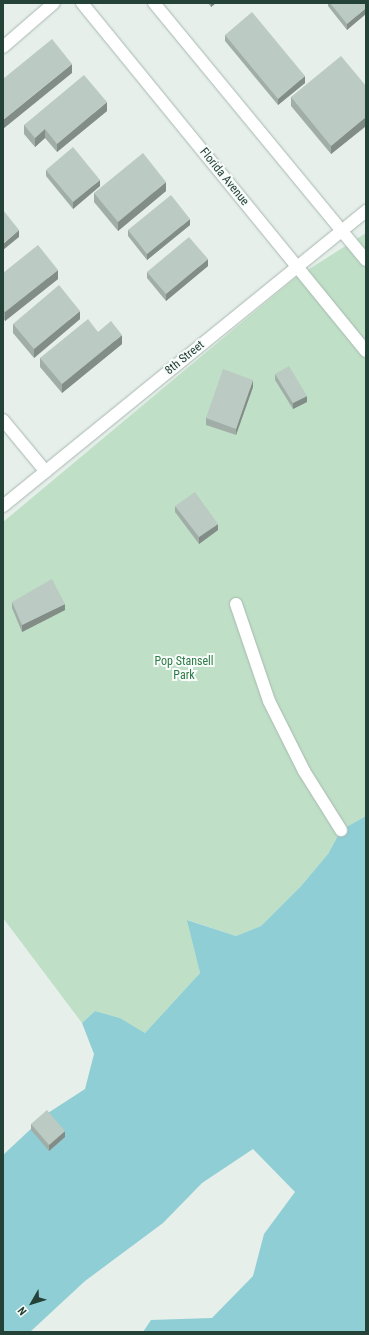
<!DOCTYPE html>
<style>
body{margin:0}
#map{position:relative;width:369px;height:1335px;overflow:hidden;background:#e6efea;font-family:"Roboto Condensed",sans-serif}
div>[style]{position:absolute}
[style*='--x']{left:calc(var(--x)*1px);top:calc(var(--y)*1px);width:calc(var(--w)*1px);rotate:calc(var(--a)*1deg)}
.green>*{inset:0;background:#bfe0c6}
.water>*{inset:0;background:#8eced4}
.roads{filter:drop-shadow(0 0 1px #a8b8b1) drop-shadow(0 0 1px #a8b8b1)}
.minor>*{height:12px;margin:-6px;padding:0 6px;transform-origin:6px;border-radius:6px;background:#fff}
.wall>*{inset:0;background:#a1aea8}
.shaded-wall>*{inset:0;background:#838d88}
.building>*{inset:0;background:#bbcac3}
span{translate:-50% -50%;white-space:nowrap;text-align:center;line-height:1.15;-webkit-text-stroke:4px #f7fbf9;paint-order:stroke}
.street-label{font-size:12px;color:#244238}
.park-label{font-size:12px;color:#2d7a46}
.frame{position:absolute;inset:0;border:4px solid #244238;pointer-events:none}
.north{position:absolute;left:12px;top:1283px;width:40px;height:40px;-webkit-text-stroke:3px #f7fbf9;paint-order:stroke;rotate:231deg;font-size:11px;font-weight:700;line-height:16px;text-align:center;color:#244238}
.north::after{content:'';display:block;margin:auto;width:14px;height:18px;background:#244238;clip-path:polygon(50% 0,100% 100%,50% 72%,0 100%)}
</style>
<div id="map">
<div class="green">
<div style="clip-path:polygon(366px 233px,366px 816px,341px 830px,328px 854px,301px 886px,261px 926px,236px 936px,188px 920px,200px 973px,145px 1033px,120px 1018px,95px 1011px,82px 1023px,3px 918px,3px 522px,295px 278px)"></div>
</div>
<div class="water">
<div style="clip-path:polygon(366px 816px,366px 1332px,143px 1332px,151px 1320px,212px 1318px,253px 1276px,264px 1234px,295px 1192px,253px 1149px,202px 1183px,163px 1223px,85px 1281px,30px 1332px,3px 1332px,3px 1155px,48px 1113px,85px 1089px,94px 1054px,82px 1023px,95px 1011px,120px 1018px,145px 1033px,200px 973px,187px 920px,236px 936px,261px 926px,301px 886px,328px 854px,341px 830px)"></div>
</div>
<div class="roads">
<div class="minor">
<div style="--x:82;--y:3;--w:449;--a:50.8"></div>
<div style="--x:154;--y:3;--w:333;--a:50.5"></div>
<div style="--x:3;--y:47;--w:67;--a:-40.8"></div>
<div style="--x:3;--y:420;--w:67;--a:50.4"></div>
<div style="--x:3;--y:506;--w:468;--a:-39.1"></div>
<div style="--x:236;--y:604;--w:102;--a:71.2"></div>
<div style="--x:269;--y:701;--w:78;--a:63.4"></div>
<div style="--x:304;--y:771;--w:70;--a:57.9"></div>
</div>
</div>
<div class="wall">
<div style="clip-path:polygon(208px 3px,216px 3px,211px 7px)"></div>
<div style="clip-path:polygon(328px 3px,366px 3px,347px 30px,328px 6px)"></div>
<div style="clip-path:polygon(225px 35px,305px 83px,278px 105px,225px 41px)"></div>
<div style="clip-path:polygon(366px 86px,366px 126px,331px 154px,291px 106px,291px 97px)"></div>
<div style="clip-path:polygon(107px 111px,57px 152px,45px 138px,35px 147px,24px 134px,24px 125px)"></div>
<div style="clip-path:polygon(46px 170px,100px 186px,73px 209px,46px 176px)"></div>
<div style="clip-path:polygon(166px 191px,118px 231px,94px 202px,94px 193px)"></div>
<div style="clip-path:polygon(190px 225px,147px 260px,128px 236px,128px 230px)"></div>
<div style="clip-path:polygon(208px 266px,166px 301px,147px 278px,147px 272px)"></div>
<div style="clip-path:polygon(3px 273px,58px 279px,5px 321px,3px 318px)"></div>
<div style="clip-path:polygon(80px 319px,34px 358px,13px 333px,13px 324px)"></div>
<div style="clip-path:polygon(98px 332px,122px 344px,62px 393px,40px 367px,40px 358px)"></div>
<div style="clip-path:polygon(275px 374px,307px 402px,293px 409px,275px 380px)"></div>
<div style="clip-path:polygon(253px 387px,236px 435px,206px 425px,206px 418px)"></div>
<div style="clip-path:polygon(175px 506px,218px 530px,199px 544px,175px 512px)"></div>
<div style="clip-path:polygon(12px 602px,65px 610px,22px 632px,12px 608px)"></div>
<div style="clip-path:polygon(31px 1124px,65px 1137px,49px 1151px,31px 1130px)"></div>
</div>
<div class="shaded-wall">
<div style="clip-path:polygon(211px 3px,216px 3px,211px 7px)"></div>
<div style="clip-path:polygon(366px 8px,366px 14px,347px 30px,347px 24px)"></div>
<div style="clip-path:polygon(72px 64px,72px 73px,3px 129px,3px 120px)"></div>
<div style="clip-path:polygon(305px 76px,305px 83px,278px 105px,278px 99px)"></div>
<div style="clip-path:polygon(107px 102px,107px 111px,57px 152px,57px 144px)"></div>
<div style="clip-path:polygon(366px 117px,366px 126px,331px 154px,331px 146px)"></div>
<div style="clip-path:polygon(45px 129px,45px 138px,35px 147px,35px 138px)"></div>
<div style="clip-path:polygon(100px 180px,100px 186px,73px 209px,73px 202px)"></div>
<div style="clip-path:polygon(166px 182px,166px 191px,118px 231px,118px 222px)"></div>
<div style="clip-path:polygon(190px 219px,190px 225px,147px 260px,147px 254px)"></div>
<div style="clip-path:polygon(19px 230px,19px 237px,3px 250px,3px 244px)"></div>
<div style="clip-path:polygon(208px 259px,208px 266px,166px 301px,166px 294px)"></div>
<div style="clip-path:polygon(58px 270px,58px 279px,5px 321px,5px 312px)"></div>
<div style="clip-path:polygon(80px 311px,80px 319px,34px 358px,34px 349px)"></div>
<div style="clip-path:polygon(122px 335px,122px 344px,62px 393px,62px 384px)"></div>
<div style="clip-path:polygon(253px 380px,253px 387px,236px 435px,236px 429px)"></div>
<div style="clip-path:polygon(307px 396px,307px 402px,293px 409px,293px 403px)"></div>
<div style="clip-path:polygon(218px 524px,218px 530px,199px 544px,199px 537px)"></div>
<div style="clip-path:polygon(65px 604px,65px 610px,22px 632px,22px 625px)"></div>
<div style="clip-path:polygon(65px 1131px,65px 1137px,49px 1151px,49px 1145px)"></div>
</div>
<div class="building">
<div style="clip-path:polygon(330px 3px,366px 3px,366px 8px,347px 24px)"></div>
<div style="clip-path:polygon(252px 12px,305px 76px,278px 99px,225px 35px)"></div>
<div style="clip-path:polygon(52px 39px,72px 64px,3px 120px,3px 79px)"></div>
<div style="clip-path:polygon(341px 56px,366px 86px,366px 117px,331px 146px,291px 97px)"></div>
<div style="clip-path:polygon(84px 75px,107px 102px,57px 144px,45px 129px,35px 138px,24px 125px)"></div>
<div style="clip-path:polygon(73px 147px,100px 180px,73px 202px,46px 170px)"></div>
<div style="clip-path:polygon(143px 153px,166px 182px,118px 222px,94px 193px)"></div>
<div style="clip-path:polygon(171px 195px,190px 219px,147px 254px,128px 230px)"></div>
<div style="clip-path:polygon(3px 210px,19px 230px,3px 244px)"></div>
<div style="clip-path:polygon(189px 237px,208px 259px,166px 294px,147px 272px)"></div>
<div style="clip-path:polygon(38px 245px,58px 270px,5px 312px,3px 309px,3px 273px)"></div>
<div style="clip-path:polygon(59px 285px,80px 311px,34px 349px,13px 324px)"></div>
<div style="clip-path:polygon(88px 319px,98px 332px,111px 321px,122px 335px,62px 384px,40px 358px)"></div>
<div style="clip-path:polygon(289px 366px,307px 396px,293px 403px,275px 374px)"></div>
<div style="clip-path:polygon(223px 369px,253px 380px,236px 429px,206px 418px)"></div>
<div style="clip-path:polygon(195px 492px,218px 524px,199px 537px,175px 506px)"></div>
<div style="clip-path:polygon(52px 579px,65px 604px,22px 625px,12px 602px)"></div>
<div style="clip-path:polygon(47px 1110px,65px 1131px,49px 1145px,31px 1124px)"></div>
</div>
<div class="street-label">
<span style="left:224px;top:177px;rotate:51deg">Florida Avenue</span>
<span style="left:185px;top:358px;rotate:-39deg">8th Street</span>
</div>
<div class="park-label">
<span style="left:184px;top:669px">Pop Stansell<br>Park</span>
</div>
<div class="frame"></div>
<div class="north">N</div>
</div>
